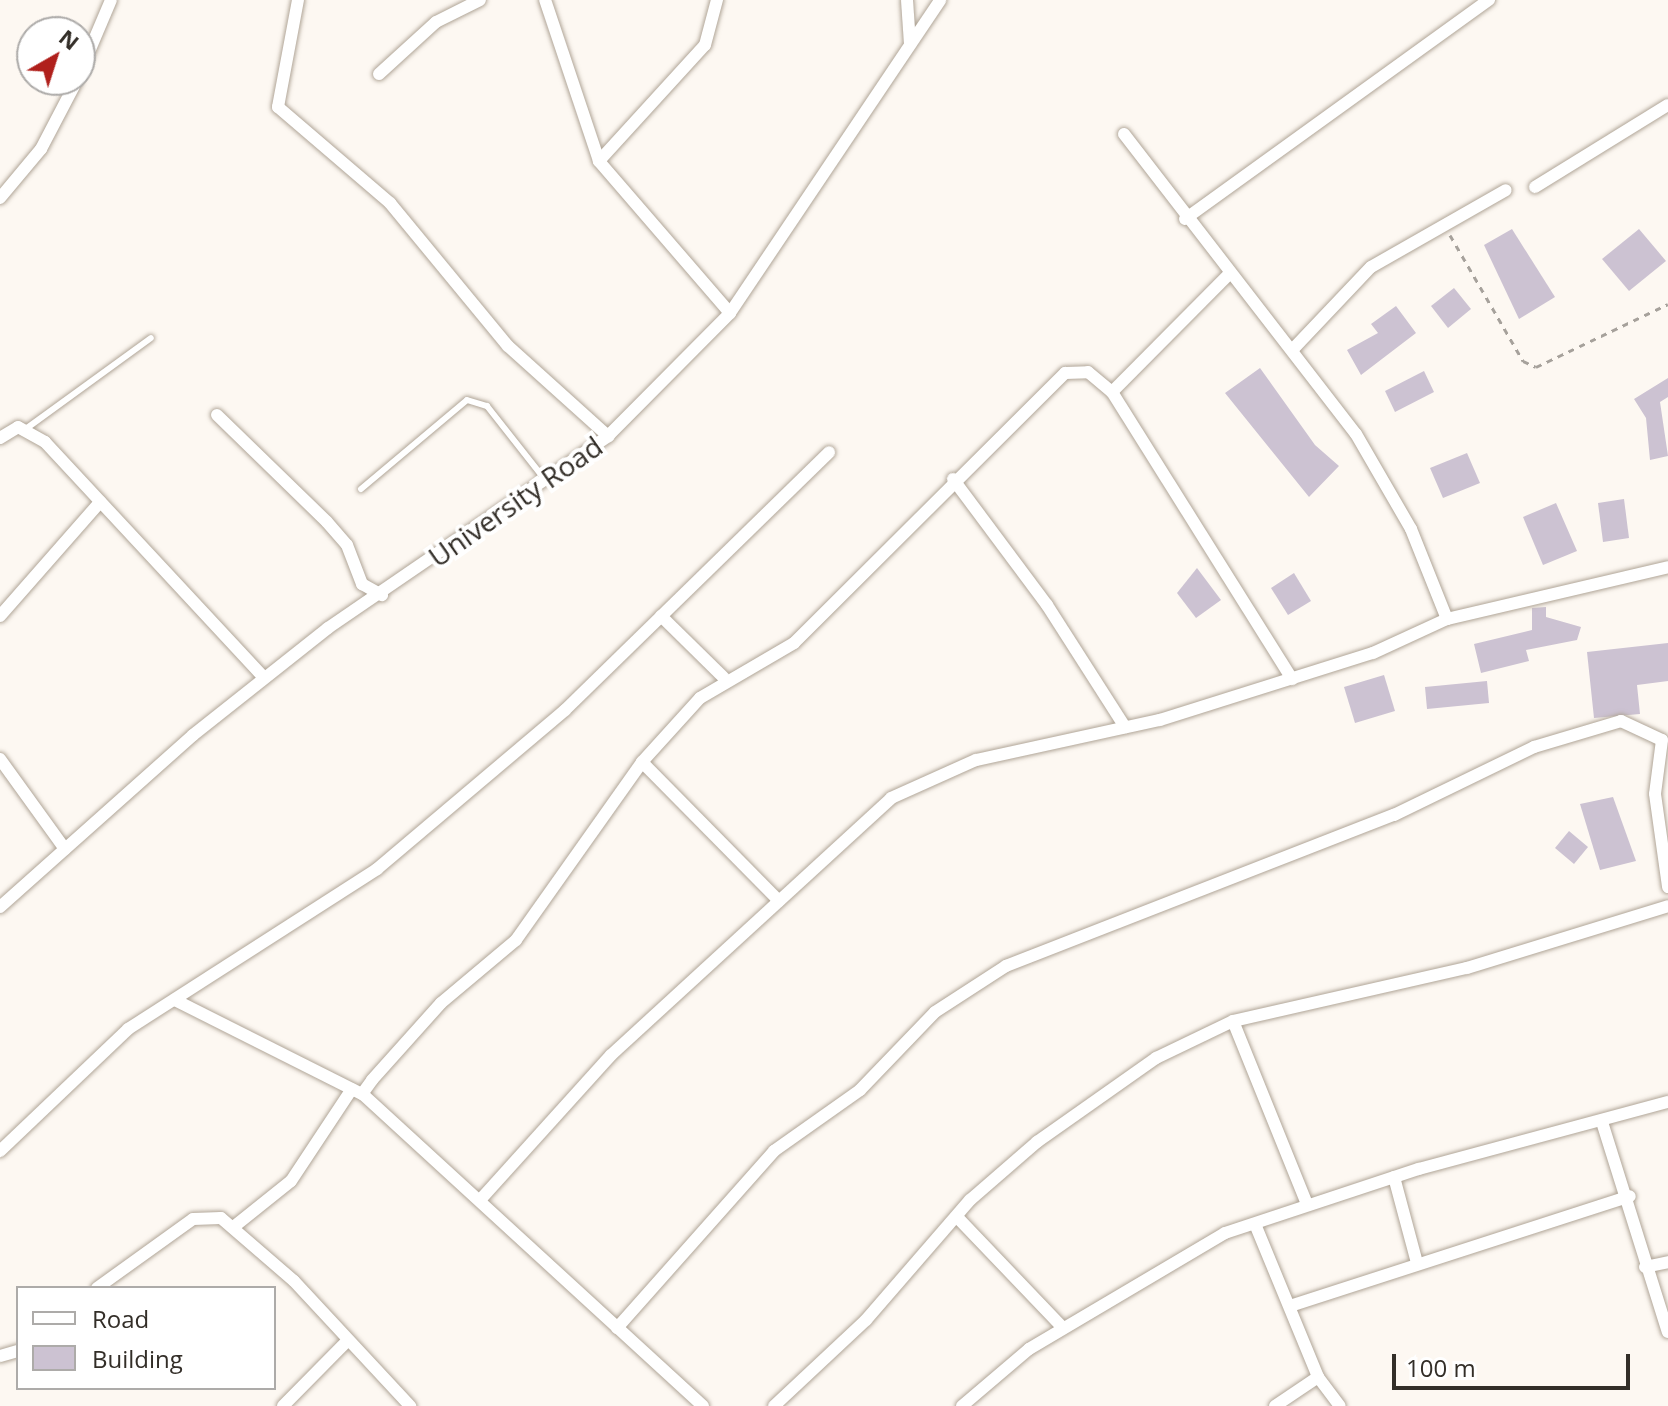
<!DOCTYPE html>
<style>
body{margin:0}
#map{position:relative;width:1668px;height:1406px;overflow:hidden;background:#fdf8f2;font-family:"Open Sans",sans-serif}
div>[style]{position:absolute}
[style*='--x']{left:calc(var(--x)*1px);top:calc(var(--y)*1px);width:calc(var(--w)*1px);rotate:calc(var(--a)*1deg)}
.building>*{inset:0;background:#ccc2d2}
.path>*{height:3px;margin-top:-1.5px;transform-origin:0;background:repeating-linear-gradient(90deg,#a6a19b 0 6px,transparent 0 12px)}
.roads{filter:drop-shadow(0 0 2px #b0a597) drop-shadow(0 0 2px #b0a597)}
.lane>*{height:6px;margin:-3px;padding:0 3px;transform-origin:3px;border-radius:3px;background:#fff}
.street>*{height:12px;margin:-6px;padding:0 6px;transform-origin:6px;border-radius:6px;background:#fff}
span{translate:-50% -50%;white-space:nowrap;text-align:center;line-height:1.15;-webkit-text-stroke:8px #fff;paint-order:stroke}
.street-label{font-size:28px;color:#332e28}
.legend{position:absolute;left:16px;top:1286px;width:260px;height:104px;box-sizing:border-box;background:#fff;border:2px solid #adaba9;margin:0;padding:10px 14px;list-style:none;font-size:24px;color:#332e28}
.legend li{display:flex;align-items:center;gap:16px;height:40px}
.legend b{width:40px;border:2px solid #adaba9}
.north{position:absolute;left:16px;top:16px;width:80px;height:80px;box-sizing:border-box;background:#fff;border:2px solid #adaba9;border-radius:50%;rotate:39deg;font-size:22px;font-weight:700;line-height:32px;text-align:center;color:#332e28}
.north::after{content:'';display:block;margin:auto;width:28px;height:36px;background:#b0201c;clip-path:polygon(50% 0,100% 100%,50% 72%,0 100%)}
.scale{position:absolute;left:1392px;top:1354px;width:238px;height:36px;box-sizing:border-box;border:4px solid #332e28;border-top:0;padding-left:10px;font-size:24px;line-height:28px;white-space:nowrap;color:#332e28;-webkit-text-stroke:6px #fff;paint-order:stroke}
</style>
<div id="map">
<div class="building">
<div style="clip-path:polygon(1512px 229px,1555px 297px,1519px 319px,1484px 245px)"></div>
<div style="clip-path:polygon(1639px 229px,1666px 261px,1629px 291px,1602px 259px)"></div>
<div style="clip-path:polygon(1454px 288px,1471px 309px,1448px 328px,1431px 306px)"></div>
<div style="clip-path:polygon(1396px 306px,1416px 333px,1361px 375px,1347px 350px,1378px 333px,1371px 324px)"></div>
<div style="clip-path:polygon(1260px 368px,1315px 445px,1339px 466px,1309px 497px,1225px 393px)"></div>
<div style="clip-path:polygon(1424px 371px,1434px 392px,1395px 412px,1385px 391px)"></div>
<div style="clip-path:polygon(1668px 378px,1668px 397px,1660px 402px,1668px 456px,1650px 460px,1646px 418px,1634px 399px)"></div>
<div style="clip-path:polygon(1467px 453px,1480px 483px,1443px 498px,1430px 468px)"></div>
<div style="clip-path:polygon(1624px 499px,1629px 538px,1603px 542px,1598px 503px)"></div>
<div style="clip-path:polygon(1556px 503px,1577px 551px,1543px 565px,1523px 517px)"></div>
<div style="clip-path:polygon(1197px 568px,1221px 600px,1196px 618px,1177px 593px)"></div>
<div style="clip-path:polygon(1294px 573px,1311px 601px,1288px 615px,1271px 588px)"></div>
<div style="clip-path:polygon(1546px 607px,1546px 617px,1581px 627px,1577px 640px,1526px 650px,1529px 661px,1481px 673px,1474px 644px,1532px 630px,1532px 608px)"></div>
<div style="clip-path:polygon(1668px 643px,1668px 681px,1637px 685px,1640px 714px,1594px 718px,1587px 652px)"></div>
<div style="clip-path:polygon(1384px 675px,1395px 711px,1355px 723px,1344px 687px)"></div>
<div style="clip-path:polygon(1487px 681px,1489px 703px,1427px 709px,1425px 687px)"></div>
<div style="clip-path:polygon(1613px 797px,1636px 861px,1600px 870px,1580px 804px)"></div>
<div style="clip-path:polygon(1569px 831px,1588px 847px,1574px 864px,1555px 848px)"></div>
</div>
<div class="path">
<div style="--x:1450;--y:235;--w:146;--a:59.9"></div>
<div style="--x:1523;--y:361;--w:14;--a:25"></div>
<div style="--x:1536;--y:367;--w:146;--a:-25.5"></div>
</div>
<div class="roads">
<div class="lane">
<div style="--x:27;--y:428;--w:153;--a:-36"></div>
<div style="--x:361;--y:489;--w:138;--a:-40"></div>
<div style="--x:467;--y:400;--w:21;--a:17"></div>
<div style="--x:487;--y:406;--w:95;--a:51.8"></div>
</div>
<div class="street">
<div style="--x:298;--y:0;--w:109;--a:100.6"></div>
<div style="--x:278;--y:107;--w:148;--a:40.6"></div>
<div style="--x:390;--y:203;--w:185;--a:50.5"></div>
<div style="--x:508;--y:346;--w:135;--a:42"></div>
<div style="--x:907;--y:0;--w:44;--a:86.1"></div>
<div style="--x:80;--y:73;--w:79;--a:-67"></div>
<div style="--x:379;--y:74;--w:77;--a:-42.4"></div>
<div style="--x:436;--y:22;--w:49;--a:-26.6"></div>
<div style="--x:1124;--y:134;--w:379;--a:52.3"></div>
<div style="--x:1356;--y:434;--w:110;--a:59.9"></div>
<div style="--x:1411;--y:529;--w:97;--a:68.2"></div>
<div style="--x:599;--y:161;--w:157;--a:-47.6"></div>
<div style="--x:705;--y:45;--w:47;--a:-75.1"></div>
<div style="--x:1535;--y:187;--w:156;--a:-31.7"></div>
<div style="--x:0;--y:198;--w:64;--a:-50.1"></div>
<div style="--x:41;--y:149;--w:78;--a:-62.4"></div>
<div style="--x:1185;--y:219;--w:375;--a:-35.8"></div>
<div style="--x:730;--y:313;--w:377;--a:-56.1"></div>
<div style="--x:1295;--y:347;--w:110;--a:-46.5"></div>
<div style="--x:1371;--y:267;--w:155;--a:-29.7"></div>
<div style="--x:1112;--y:392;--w:168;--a:-45.2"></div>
<div style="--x:217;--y:415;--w:153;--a:44.2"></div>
<div style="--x:327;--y:522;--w:30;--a:49"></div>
<div style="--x:347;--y:545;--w:42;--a:69"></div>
<div style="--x:362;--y:584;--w:23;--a:29"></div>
<div style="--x:0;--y:438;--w:21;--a:-31"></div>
<div style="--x:18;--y:427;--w:31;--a:29"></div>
<div style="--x:45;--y:442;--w:322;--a:47.1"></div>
<div style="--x:953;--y:479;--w:157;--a:53.3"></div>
<div style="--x:1047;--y:605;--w:145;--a:57.4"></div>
<div style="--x:0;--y:616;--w:152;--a:-48.7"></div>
<div style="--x:661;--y:616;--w:88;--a:44.5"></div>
<div style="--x:1662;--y:740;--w:54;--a:97.4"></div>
<div style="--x:1655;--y:794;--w:94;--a:82"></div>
<div style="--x:0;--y:759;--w:111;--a:54.2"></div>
<div style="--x:642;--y:762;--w:195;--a:45.4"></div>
<div style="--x:0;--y:907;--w:259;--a:-41.7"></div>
<div style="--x:193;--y:735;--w:172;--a:-38.4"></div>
<div style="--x:328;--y:628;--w:340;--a:-34.4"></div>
<div style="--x:608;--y:436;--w:173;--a:-45.2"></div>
<div style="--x:730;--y:313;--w:201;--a:-130.8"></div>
<div style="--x:599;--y:161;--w:170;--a:-108.5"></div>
<div style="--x:175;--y:1000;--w:209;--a:26.7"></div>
<div style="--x:1233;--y:1021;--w:195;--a:68"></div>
<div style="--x:1602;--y:1122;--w:220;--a:72.6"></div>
<div style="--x:0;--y:1151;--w:177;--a:-43.6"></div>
<div style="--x:128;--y:1029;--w:296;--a:-32.7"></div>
<div style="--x:377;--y:869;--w:246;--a:-40.2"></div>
<div style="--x:565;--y:710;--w:369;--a:-44.3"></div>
<div style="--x:1394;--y:1177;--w:89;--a:75"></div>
<div style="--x:480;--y:1200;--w:195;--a:-47.9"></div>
<div style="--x:611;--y:1055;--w:380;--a:-42.5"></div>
<div style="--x:891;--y:798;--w:93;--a:-24.1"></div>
<div style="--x:976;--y:760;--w:188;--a:-12.3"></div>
<div style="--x:1160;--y:720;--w:223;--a:-17.5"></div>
<div style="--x:1373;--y:653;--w:81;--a:-24.7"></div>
<div style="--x:1447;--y:619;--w:227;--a:-13.2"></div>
<div style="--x:957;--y:1217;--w:153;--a:46.3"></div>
<div style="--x:1255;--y:1224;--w:165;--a:67.6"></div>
<div style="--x:1318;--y:1377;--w:36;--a:53"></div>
<div style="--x:236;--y:1225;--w:70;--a:-38.7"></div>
<div style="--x:291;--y:1181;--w:110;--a:-56.5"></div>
<div style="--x:1645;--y:1267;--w:24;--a:-12"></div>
<div style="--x:97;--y:1288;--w:118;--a:-35.7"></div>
<div style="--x:193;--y:1219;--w:28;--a:-2"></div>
<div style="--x:221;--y:1218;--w:96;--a:40.8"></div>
<div style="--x:294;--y:1281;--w:171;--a:47.1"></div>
<div style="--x:1290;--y:1306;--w:357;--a:-17.9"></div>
<div style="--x:617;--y:1328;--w:237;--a:-48.4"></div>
<div style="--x:774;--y:1151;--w:105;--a:-35.3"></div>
<div style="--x:860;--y:1090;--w:108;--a:-46.1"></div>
<div style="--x:935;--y:1012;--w:85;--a:-32.9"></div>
<div style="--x:1006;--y:966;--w:416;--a:-21.3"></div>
<div style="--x:1394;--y:815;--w:156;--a:-25.9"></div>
<div style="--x:1534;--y:747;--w:91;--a:-16.6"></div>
<div style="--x:1621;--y:721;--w:45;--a:24.9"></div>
<div style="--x:0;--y:1356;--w:19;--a:-16"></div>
<div style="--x:283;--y:1406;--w:91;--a:-45.4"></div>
<div style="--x:703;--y:1406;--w:462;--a:-137.5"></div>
<div style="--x:362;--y:1094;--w:17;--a:-54"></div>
<div style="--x:372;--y:1080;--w:103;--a:-48.1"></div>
<div style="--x:441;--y:1003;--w:98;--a:-40"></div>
<div style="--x:516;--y:940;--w:218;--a:-54.7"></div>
<div style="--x:642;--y:762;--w:86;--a:-47.8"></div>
<div style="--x:700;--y:698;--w:109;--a:-30.3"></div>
<div style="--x:794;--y:643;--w:383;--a:-44.9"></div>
<div style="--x:1065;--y:373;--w:23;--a:-2"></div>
<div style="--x:1088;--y:372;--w:31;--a:40"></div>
<div style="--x:1112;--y:392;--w:339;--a:57.9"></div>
<div style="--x:774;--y:1406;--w:126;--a:-43.1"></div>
<div style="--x:866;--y:1320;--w:159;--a:-49.1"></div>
<div style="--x:970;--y:1200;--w:89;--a:-40.9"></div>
<div style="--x:1037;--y:1142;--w:146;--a:-35.2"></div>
<div style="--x:1156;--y:1058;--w:85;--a:-25.7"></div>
<div style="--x:1233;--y:1021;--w:240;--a:-12.8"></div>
<div style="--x:1467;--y:968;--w:210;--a:-17.1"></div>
<div style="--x:962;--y:1406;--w:88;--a:-40.4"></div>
<div style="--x:1029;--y:1349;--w:228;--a:-30.6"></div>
<div style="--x:1225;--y:1233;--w:204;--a:-18.3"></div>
<div style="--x:1419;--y:1169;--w:258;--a:-15.1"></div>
<div style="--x:1275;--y:1406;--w:52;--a:-34"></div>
</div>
</div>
<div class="street-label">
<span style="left:515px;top:501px;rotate:-35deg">University Road</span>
</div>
<ul class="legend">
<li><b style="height:10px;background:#fff"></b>Road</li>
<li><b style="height:22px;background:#ccc2d2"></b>Building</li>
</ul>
<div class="north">N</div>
<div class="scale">100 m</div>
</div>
